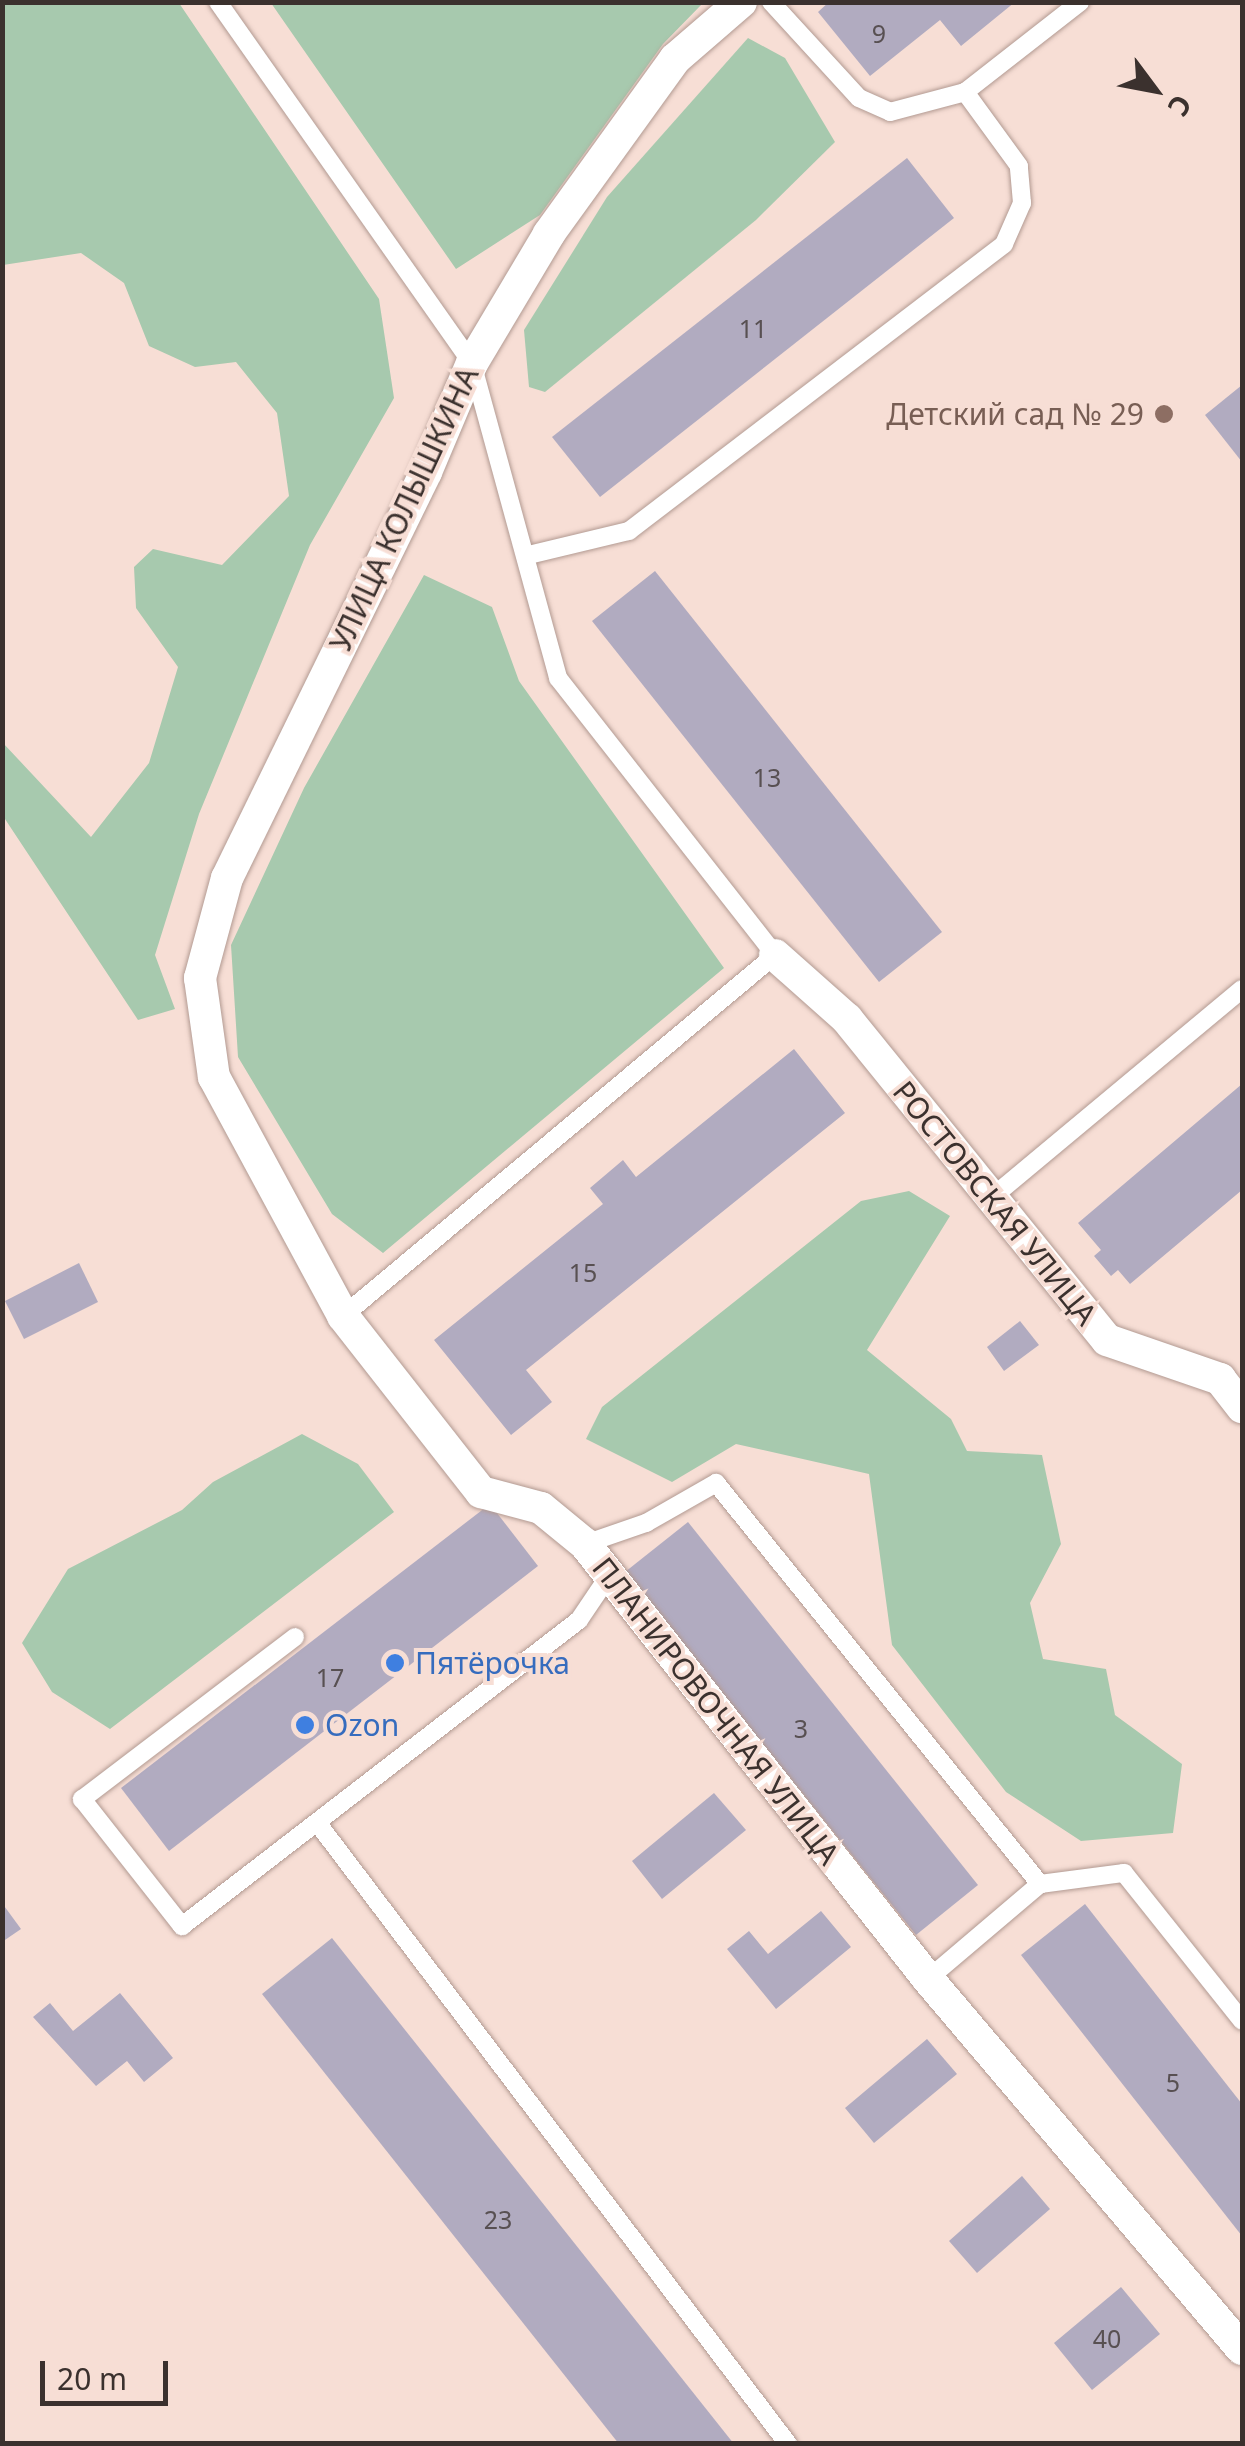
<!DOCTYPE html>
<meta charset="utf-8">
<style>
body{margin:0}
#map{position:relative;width:1245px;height:2446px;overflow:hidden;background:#f7ded5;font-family:"Noto Sans",sans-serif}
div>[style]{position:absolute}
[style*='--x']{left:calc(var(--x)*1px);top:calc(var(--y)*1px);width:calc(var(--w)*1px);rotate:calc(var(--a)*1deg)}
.green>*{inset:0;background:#a7c9ae}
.building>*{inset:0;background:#b1abc0}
.roads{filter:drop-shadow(0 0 2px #b29a92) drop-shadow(0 0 2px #b29a92)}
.service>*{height:18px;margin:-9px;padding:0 9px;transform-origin:9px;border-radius:9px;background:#fff}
.minor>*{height:32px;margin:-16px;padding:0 16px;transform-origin:16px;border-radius:16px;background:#fff}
.dots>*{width:28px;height:28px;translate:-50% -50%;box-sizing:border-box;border:5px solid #f7ded5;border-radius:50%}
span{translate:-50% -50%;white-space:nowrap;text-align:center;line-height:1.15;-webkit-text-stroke:8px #f7ded5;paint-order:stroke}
.number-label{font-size:25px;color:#585052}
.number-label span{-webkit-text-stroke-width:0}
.education-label{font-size:30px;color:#785e54}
.right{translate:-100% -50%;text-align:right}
.street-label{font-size:30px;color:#3b312e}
.shop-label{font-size:30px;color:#366cbe}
.left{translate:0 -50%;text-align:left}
.frame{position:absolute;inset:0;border:5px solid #3b312e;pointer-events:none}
.north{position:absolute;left:1105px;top:40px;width:100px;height:100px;-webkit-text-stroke:8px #f7ded5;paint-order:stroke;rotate:122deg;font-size:28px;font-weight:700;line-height:40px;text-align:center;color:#3b312e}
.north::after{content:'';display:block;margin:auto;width:35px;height:45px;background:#3b312e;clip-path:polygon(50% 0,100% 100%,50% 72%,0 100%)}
.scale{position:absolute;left:40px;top:2361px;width:128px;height:45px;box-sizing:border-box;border:5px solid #3b312e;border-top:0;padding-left:12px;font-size:30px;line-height:35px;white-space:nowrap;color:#3b312e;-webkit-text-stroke:8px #f7ded5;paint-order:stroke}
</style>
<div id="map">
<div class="green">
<div style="clip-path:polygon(3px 2px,179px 3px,379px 299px,394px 398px,310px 545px,199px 814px,155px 955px,175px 1009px,138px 1020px,3px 816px,3px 743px,91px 837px,149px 763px,178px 667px,136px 608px,134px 567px,153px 549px,222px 565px,289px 496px,277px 413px,236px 362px,195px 367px,149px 346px,124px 283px,81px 253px,3px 265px)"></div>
<div style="clip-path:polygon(271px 3px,703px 3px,663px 44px,540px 215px,456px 269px)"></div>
<div style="clip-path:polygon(748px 38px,785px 58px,835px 142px,756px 220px,545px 392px,529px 387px,524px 330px,607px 197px)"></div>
<div style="clip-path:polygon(424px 575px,492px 607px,519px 681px,724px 968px,383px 1253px,332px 1214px,238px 1057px,231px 945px,304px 788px)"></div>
<div style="clip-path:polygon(909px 1191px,950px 1216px,867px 1350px,951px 1419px,967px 1451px,1042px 1455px,1061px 1544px,1030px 1603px,1043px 1659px,1106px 1669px,1115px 1715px,1182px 1764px,1173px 1833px,1081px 1841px,1006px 1792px,892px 1645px,869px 1474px,736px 1444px,672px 1482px,586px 1439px,602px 1407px,861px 1201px)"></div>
<div style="clip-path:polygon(302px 1434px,358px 1464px,394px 1512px,110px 1729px,52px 1692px,22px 1643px,68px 1569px,182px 1510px,213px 1482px)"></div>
</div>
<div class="building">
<div style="clip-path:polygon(829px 2px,1015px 2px,961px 46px,940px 20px,870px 76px,818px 12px)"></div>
<div style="clip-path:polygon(907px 158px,954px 218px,600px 497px,552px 437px)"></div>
<div style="clip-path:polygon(1242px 385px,1242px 462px,1205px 415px)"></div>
<div style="clip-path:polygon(655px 571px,942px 932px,879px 982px,592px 621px)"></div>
<div style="clip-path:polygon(794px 1049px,845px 1113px,526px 1370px,552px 1402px,511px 1435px,434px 1340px,603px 1204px,590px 1188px,623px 1160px,636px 1177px)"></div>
<div style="clip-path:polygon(1242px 1084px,1242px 1190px,1130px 1284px,1118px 1270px,1111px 1276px,1094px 1256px,1101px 1250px,1078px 1223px)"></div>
<div style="clip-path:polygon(79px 1263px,98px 1302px,24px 1339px,5px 1301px)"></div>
<div style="clip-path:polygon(1020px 1321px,1039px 1345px,1004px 1371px,987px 1347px)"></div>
<div style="clip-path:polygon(490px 1504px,538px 1566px,169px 1851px,121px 1788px)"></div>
<div style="clip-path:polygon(688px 1522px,978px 1885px,916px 1935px,625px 1572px)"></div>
<div style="clip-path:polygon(714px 1793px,746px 1830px,662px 1899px,632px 1861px)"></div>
<div style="clip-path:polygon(2px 1903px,21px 1929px,2px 1942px)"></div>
<div style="clip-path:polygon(1085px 1904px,1242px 2104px,1242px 2236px,1021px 1955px)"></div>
<div style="clip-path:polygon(821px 1911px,851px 1947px,776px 2009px,727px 1949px,749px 1931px,768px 1954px)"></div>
<div style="clip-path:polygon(332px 1938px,734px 2444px,619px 2444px,262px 1994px)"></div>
<div style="clip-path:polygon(120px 1993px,173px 2058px,144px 2082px,127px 2061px,96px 2086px,33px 2017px,50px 2003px,73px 2031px)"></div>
<div style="clip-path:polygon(927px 2039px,957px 2074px,874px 2143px,845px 2108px)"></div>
<div style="clip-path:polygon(1022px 2176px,1050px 2209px,977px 2273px,949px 2241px)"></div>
<div style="clip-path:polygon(1121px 2287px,1160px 2334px,1092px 2390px,1054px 2343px)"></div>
</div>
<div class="roads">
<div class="service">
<div style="--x:218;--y:2;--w:441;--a:54.9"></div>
<div style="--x:472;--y:363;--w:327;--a:74.7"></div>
<div style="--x:558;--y:678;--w:352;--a:51.9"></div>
<div style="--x:775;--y:955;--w:563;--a:140.12"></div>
<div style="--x:771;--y:2;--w:130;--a:47.5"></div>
<div style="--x:859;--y:98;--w:34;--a:24"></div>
<div style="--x:890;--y:112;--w:78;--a:-14.9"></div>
<div style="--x:965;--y:92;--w:146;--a:-38"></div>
<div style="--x:529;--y:555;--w:103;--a:-13.5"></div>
<div style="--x:629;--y:531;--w:472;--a:-37.4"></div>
<div style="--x:1004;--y:244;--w:45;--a:-66.3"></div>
<div style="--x:1022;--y:203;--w:37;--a:-95"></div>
<div style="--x:1019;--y:166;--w:92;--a:-126.1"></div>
<div style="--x:990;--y:1199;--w:328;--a:-39.8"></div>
<div style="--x:585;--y:1544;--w:65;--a:-19"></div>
<div style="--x:646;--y:1523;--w:81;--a:-29.7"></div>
<div style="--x:716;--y:1483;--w:516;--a:51.06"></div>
<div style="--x:1040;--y:1884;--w:85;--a:-7.5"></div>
<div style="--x:1124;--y:1873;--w:189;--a:51.4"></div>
<div style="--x:295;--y:1637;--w:268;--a:142.7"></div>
<div style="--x:82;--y:1799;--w:162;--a:51.8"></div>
<div style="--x:182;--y:1926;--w:501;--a:-37.62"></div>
<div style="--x:579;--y:1620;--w:52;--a:-56"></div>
<div style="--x:319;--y:1825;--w:777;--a:52.85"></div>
<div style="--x:928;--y:1979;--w:147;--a:-40.3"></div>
</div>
<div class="minor">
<div style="--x:741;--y:2;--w:87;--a:139.2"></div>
<div style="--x:675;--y:59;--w:216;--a:125.8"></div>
<div style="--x:549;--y:234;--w:150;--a:120.8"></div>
<div style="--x:472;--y:363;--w:118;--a:112.9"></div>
<div style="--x:426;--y:472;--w:452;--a:116.1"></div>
<div style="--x:227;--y:878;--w:104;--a:105.1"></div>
<div style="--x:200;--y:978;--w:100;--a:82"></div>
<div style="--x:214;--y:1077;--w:272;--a:61.6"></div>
<div style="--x:343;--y:1316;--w:224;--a:51.9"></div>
<div style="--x:481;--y:1492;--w:62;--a:14.9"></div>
<div style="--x:541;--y:1508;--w:57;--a:39.3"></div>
<div style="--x:585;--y:1544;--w:554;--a:51.74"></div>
<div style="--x:928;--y:1979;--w:485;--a:49.7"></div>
<div style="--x:775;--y:955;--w:96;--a:41.6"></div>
<div style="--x:847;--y:1019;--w:413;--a:51"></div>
<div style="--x:1107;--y:1340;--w:120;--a:19"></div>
<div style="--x:1220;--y:1379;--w:36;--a:52"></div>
</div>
</div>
<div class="dots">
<div style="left:1164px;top:414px;background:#8d6e63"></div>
<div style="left:395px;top:1663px;background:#3f7fe0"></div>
<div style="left:305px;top:1725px;background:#3f7fe0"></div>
</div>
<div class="number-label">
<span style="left:879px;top:33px">9</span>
<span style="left:753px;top:328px">11</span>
<span style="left:767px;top:777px">13</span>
<span style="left:583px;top:1272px">15</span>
<span style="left:330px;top:1677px">17</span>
<span style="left:801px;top:1728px">3</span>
<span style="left:1173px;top:2082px">5</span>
<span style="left:498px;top:2219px">23</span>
<span style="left:1107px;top:2338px">40</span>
</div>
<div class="education-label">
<span class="right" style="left:1144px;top:414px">Детский сад № 29</span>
</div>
<div class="street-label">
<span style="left:404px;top:509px;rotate:-65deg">УЛИЦА КОЛЫШКИНА</span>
<span style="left:995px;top:1203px;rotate:51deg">РОСТОВСКАЯ УЛИЦА</span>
<span style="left:716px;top:1711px;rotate:52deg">ПЛАНИРОВОЧНАЯ УЛИЦА</span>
</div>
<div class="shop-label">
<span class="left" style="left:415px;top:1663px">Пятёрочка</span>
<span class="left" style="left:325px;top:1725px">Ozon</span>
</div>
<div class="frame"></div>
<div class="north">С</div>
<div class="scale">20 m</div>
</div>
